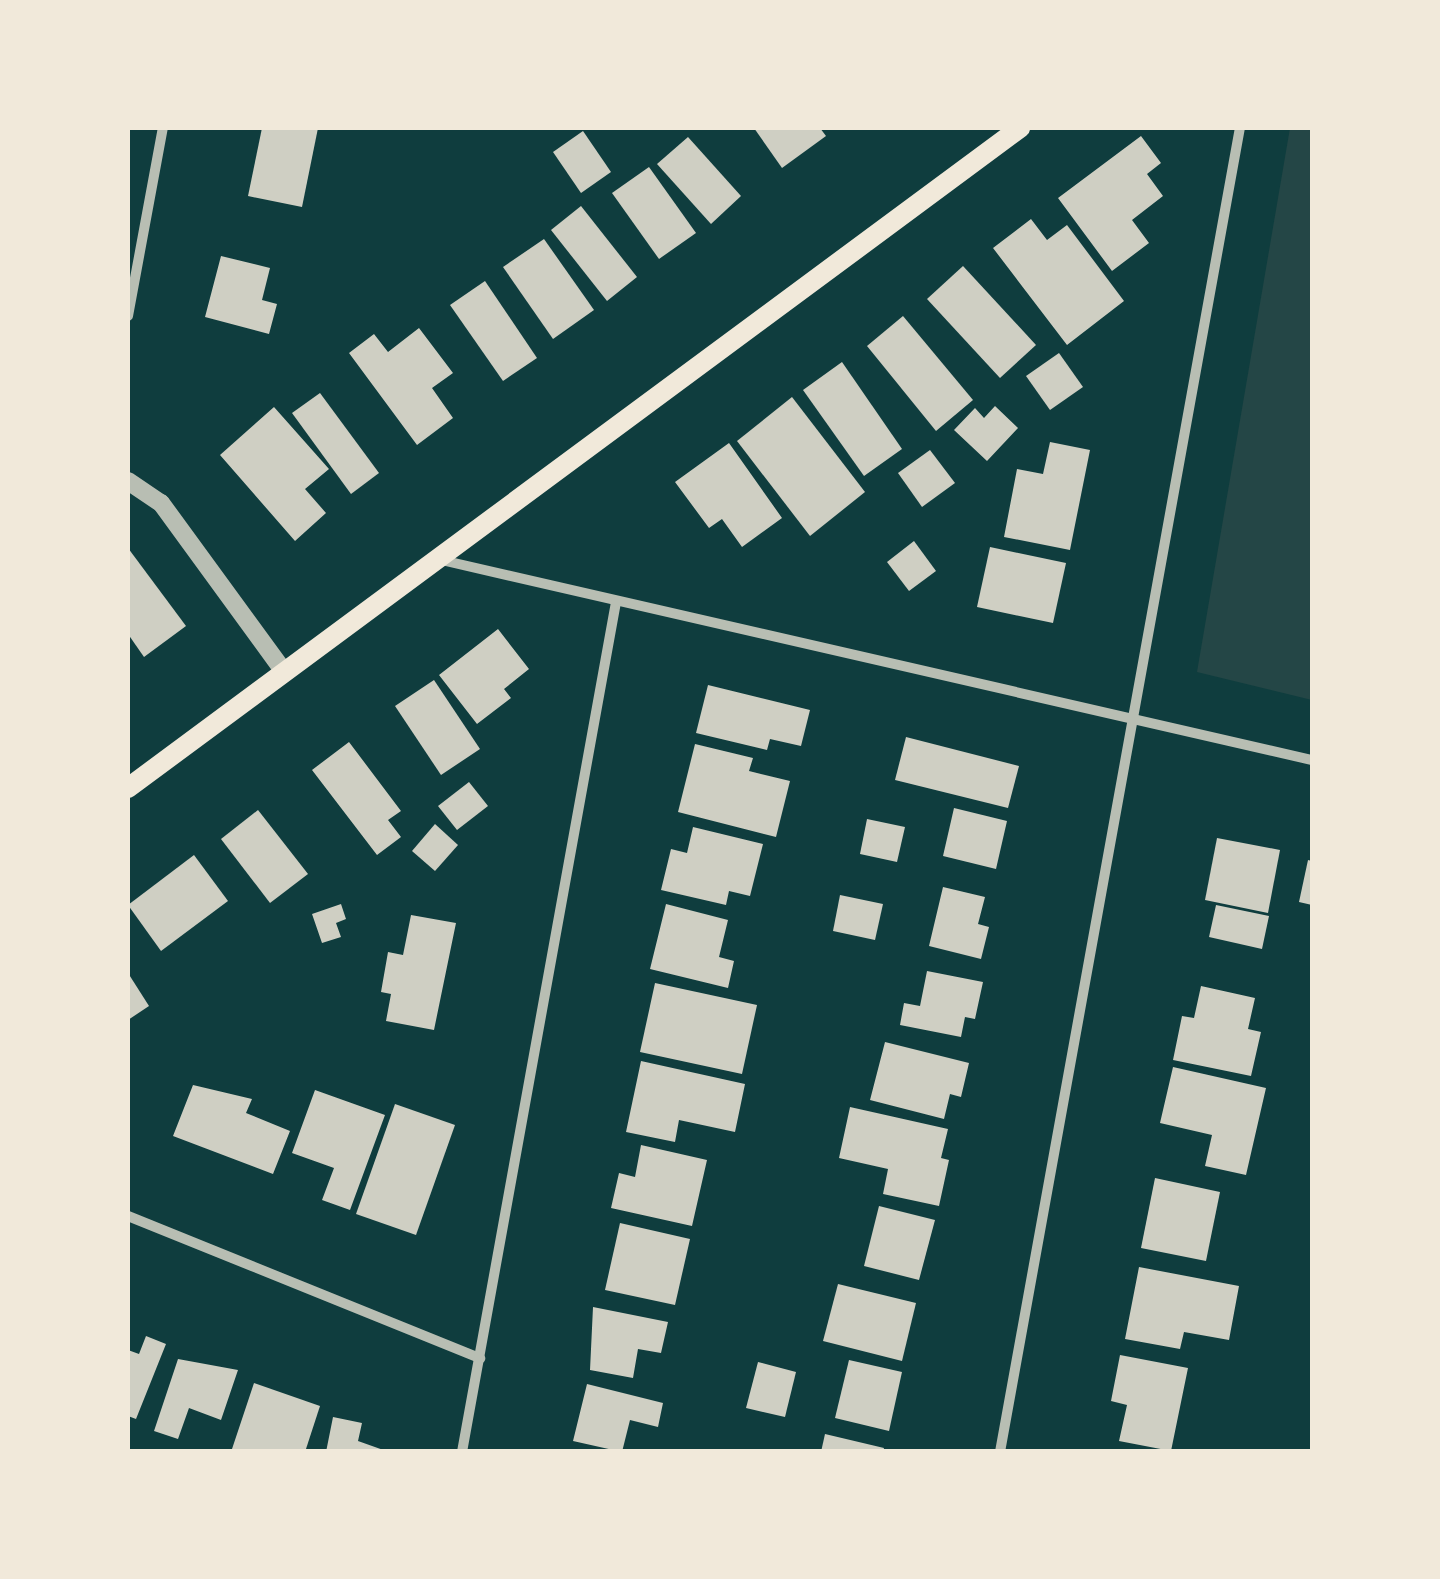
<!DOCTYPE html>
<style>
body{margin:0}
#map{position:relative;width:1440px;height:1579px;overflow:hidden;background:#0f3d3e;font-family:"Work Sans",sans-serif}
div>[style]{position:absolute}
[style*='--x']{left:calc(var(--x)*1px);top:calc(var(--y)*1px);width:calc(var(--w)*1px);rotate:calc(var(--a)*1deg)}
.green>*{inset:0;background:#244646}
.building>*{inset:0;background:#cfcfc3}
.minor>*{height:10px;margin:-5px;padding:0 5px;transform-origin:5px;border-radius:5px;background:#b8beb3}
.tertiary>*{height:18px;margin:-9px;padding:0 9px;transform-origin:9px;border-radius:9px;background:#b8beb3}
.secondary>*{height:20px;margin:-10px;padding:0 10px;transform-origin:10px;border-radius:10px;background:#f1e9da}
span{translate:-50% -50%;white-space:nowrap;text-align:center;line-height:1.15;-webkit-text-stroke:10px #f1e9da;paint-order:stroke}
.frame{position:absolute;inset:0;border:130px solid #f1e9da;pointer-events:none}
</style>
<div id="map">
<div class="green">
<div style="clip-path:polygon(1290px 128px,1312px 128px,1312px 700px,1197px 672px)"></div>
</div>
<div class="building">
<div style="clip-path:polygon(262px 128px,318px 128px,302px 207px,248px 196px)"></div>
<div style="clip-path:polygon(754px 128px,820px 128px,826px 136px,782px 168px)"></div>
<div style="clip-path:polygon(583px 131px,611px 172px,581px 193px,553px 152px)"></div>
<div style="clip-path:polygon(1141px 136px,1161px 163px,1147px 174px,1163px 196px,1132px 220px,1149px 243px,1112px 271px,1058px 198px)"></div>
<div style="clip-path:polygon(688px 137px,741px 196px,711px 224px,657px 164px)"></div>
<div style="clip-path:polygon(649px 167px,696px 233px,659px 259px,612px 193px)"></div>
<div style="clip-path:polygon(581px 206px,637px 277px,607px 301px,551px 230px)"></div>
<div style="clip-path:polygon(1031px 219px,1047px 240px,1067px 225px,1124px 301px,1067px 345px,993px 248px)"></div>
<div style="clip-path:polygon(544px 239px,594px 310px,553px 339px,503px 267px)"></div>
<div style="clip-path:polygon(221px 256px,270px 268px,262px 300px,277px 304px,269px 334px,205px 317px)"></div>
<div style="clip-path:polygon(963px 266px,1036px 345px,1000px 378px,927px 299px)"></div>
<div style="clip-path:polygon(485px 281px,537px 358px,503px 381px,450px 305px)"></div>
<div style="clip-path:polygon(903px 316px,973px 400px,936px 431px,867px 346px)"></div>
<div style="clip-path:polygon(419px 328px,453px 373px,432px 388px,453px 418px,417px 445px,349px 353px,374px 334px,388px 352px)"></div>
<div style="clip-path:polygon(1059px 353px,1083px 387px,1050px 410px,1026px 376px)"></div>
<div style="clip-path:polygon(842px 362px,902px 449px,864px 476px,803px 390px)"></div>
<div style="clip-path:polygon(320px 393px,379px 473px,351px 494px,292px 413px)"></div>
<div style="clip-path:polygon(792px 397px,865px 492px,810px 536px,737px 441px)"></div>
<div style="clip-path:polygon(995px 406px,1018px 428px,987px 461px,954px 430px,975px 408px,984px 418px)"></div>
<div style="clip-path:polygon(274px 407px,329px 469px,305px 489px,326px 513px,295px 541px,220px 455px)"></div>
<div style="clip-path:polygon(1050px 442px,1090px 450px,1070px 550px,1004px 537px,1017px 469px,1043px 474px)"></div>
<div style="clip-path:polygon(729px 443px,782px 518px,742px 547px,722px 519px,709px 528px,675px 482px)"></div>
<div style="clip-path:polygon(930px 450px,955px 483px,922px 507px,898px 473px)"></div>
<div style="clip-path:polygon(914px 541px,936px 571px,909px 591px,887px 562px)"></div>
<div style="clip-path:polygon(990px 547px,1066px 563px,1053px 623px,977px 607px)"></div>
<div style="clip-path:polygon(128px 548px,186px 626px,144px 657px,128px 634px)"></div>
<div style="clip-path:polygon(498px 629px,529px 669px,504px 689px,511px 698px,477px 724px,439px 675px)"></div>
<div style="clip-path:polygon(434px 680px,480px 749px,441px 775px,395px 706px)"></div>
<div style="clip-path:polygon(708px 685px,810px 710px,801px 746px,770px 739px,767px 750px,696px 733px)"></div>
<div style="clip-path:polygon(906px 737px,1019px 766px,1008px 808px,895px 780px)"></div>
<div style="clip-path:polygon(349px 742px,401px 811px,388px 820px,401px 837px,377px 855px,312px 770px)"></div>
<div style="clip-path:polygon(695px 744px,753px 758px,749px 771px,790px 781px,776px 837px,678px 812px)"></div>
<div style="clip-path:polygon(469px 782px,488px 806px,457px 830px,438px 806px)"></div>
<div style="clip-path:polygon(954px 808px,1007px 821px,996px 869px,943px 856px)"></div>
<div style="clip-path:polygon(258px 810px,308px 874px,270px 903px,221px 839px)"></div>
<div style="clip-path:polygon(867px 819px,905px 827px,897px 862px,860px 854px)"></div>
<div style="clip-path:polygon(435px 824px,458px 845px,435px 871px,412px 851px)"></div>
<div style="clip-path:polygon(693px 827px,763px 844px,750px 896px,729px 891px,726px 905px,661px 890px,671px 849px,687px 853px)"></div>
<div style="clip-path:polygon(1217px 838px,1280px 850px,1268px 913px,1205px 900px)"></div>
<div style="clip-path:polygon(194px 855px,228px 901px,161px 951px,128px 905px)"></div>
<div style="clip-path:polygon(1308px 860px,1312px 861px,1312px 905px,1299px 902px)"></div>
<div style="clip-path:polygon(943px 887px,985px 897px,978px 924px,989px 927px,981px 959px,929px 946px)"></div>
<div style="clip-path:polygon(840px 895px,883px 904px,875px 940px,833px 931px)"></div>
<div style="clip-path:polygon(341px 904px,346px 919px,336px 923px,341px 937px,322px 943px,312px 914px)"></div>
<div style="clip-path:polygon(666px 904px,728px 920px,719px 957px,734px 961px,728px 988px,650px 969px)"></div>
<div style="clip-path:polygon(1216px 905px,1269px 916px,1262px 949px,1209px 937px)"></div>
<div style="clip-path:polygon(411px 915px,456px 923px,434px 1030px,386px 1021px,391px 994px,381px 992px,388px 952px,403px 955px)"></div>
<div style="clip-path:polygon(927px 971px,983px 982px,975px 1019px,965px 1017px,961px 1037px,900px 1025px,904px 1003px,920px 1006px)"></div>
<div style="clip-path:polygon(128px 973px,149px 1006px,128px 1020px)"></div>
<div style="clip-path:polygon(655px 983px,757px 1005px,742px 1074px,640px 1052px)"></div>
<div style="clip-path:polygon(1201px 986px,1255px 998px,1248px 1029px,1261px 1032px,1251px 1076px,1173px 1060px,1182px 1016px,1194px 1018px)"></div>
<div style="clip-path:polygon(885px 1042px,969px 1063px,961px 1097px,950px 1094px,944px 1119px,870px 1100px)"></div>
<div style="clip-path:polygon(641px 1061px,745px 1084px,735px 1132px,679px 1120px,675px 1142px,626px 1132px)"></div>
<div style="clip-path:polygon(1173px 1067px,1266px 1088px,1246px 1175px,1205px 1166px,1212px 1135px,1160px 1123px)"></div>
<div style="clip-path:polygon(193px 1085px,252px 1099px,246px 1113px,290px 1131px,273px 1174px,173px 1136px)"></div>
<div style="clip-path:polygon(315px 1090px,385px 1115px,350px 1210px,322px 1200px,334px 1168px,292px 1153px)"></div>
<div style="clip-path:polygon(395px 1104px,455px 1125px,416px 1235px,356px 1214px)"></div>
<div style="clip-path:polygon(850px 1107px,948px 1129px,941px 1158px,949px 1160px,939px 1206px,883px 1194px,888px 1169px,839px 1158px)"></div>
<div style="clip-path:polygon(641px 1145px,707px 1160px,692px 1226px,611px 1208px,619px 1173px,635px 1177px)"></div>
<div style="clip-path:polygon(1155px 1178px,1220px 1192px,1206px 1261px,1141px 1248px)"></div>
<div style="clip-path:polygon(879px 1206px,935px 1220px,919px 1280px,864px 1266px)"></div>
<div style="clip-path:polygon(620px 1223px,690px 1239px,675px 1305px,605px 1290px)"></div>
<div style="clip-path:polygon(1139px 1267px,1239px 1286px,1229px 1340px,1184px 1332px,1180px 1349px,1125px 1339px)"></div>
<div style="clip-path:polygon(838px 1284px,916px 1303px,902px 1361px,823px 1341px)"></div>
<div style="clip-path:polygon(593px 1307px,668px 1322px,661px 1353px,638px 1349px,633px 1378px,590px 1370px)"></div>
<div style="clip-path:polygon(146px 1336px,166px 1344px,136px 1419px,128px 1416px,128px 1350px,139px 1354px)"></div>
<div style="clip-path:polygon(1120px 1355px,1188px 1368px,1171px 1451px,1119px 1441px,1127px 1405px,1111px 1401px)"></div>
<div style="clip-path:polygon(178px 1359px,238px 1370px,221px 1420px,189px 1408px,178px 1439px,154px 1431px)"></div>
<div style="clip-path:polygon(849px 1360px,902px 1372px,889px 1431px,835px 1418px)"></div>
<div style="clip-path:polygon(758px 1362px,796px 1372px,785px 1417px,746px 1408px)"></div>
<div style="clip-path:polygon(254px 1383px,320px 1406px,305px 1452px,231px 1452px)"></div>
<div style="clip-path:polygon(587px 1384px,663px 1403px,658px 1427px,630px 1420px,622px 1452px,573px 1441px)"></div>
<div style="clip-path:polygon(333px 1417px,362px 1423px,358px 1441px,389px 1452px,326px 1452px)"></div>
<div style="clip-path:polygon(825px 1434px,884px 1448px,883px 1452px,821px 1452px)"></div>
</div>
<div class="minor">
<div style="--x:128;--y:316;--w:191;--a:-79.5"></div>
<div style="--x:437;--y:559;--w:898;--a:12.94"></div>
<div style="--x:128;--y:1216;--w:380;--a:22"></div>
<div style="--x:462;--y:1452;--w:864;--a:-79.73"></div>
<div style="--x:1000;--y:1452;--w:1346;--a:-79.73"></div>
</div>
<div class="tertiary">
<div style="--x:128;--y:481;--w:40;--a:34"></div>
<div style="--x:161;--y:503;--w:205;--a:53.9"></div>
</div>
<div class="secondary">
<div style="--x:128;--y:788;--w:1110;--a:-36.5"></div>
</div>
<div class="frame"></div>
</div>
